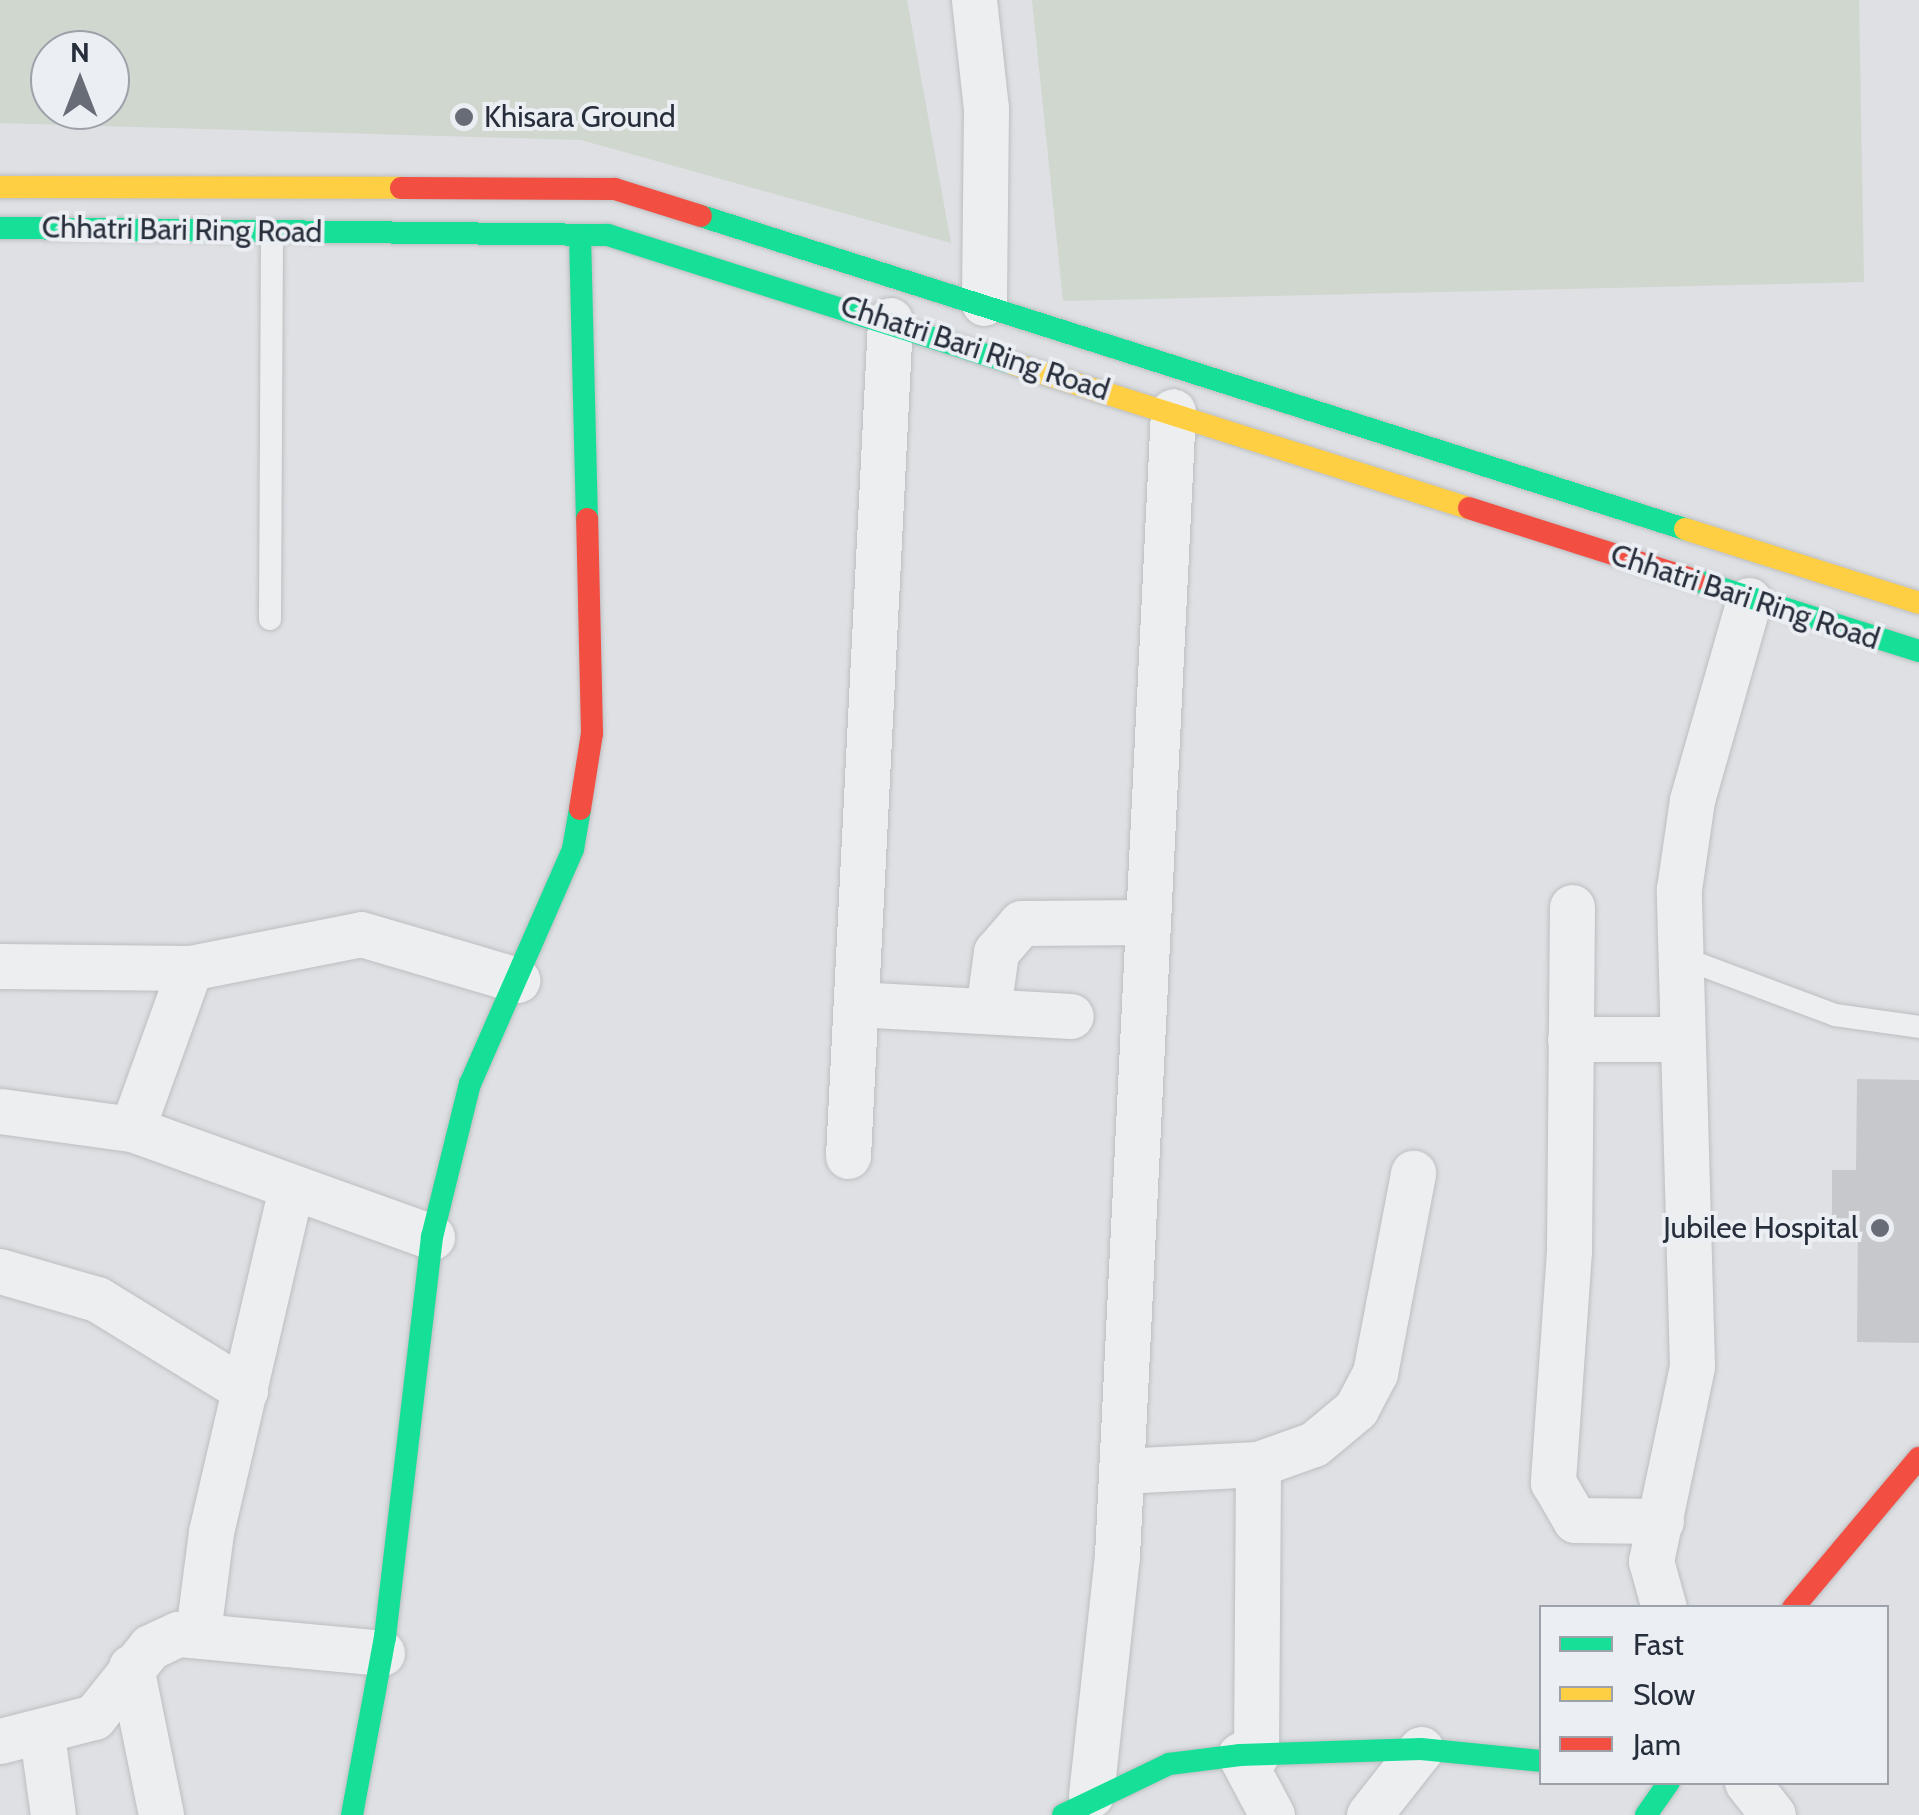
<!DOCTYPE html>
<style>
body{margin:0}
#map{position:relative;width:1919px;height:1815px;overflow:hidden;background:#dee0e3;font-family:Cabin,sans-serif}
div>[style]{position:absolute}
[style*='--x']{left:calc(var(--x)*1px);top:calc(var(--y)*1px);width:calc(var(--w)*1px);rotate:calc(var(--a)*1deg)}
.green>*{inset:0;background:#cfd7cf}
.building>*{inset:0;background:#c7c8cb}
.roads{filter:drop-shadow(0 0 2px #bcbec1) drop-shadow(0 0 2px #bcbec1)}
.lane>*{height:22px;margin:-11px;padding:0 11px;transform-origin:11px;border-radius:11px;background:#edeef0}
.street>*{height:45px;margin:-22.5px;padding:0 22.5px;transform-origin:22.5px;border-radius:22.5px;background:#edeef0}
.fast>*{height:22px;margin:-11px;padding:0 11px;transform-origin:11px;border-radius:11px;background:#16e098}
.slow>*{height:22px;margin:-11px;padding:0 11px;transform-origin:11px;border-radius:11px;background:#ffcf43}
.jam>*{height:22px;margin:-11px;padding:0 11px;transform-origin:11px;border-radius:11px;background:#f24e42}
.dots>*{width:28px;height:28px;translate:-50% -50%;box-sizing:border-box;border:5px solid #ebeef3;border-radius:50%}
span{translate:-50% -50%;white-space:nowrap;text-align:center;line-height:1.15;-webkit-text-stroke:8px #ebeef3;paint-order:stroke}
.poi-label{font-size:30px;color:#272e3b}
.left{translate:0 -50%;text-align:left}
.right{translate:-100% -50%;text-align:right}
.street-label{font-size:30px;color:#272e3b}
.legend{position:absolute;left:1539px;top:1605px;width:350px;height:180px;box-sizing:border-box;background:#ebeef3;border:2px solid #9da1a9;margin:0;padding:12px 18px;list-style:none;font-size:30px;color:#272e3b}
.legend li{display:flex;align-items:center;gap:20px;height:50px}
.legend b{width:50px;border:2px solid #9da1a9}
.north{position:absolute;left:30px;top:30px;width:100px;height:100px;box-sizing:border-box;background:#ebeef3;border:2px solid #9da1a9;border-radius:50%;rotate:0deg;font-size:28px;font-weight:700;line-height:40px;text-align:center;color:#272e3b}
.north::after{content:'';display:block;margin:auto;width:35px;height:45px;background:#676c76;clip-path:polygon(50% 0,100% 100%,50% 72%,0 100%)}
</style>
<div id="map">
<div class="green">
<div style="clip-path:polygon(evenodd,0 0,907px 0,951px 243px,581px 140px,0 123px,0 0,50px 50px,110px 50px,110px 110px,50px 110px,50px 50px)"></div>
<div style="clip-path:polygon(1032px 0,1859px 0,1864px 282px,1063px 301px)"></div>
</div>
<div class="building">
<div style="clip-path:polygon(1857px 1079px,1919px 1080px,1919px 1343px,1857px 1342px,1858px 1218px,1832px 1218px,1832px 1170px,1856px 1170px)"></div>
</div>
<div class="roads">
<div class="lane">
<div style="--x:270;--y:619;--w:388;--a:-89.7"></div>
<div style="--x:1680;--y:957;--w:165;--a:20.5"></div>
<div style="--x:1835;--y:1015;--w:85;--a:8.1"></div>
</div>
<div class="street">
<div style="--x:974;--y:0;--w:109;--a:83.7"></div>
<div style="--x:986;--y:108;--w:195;--a:90.6"></div>
<div style="--x:1572;--y:907;--w:344;--a:90.5"></div>
<div style="--x:1569;--y:1251;--w:232;--a:94"></div>
<div style="--x:1553;--y:1482;--w:44;--a:59.9"></div>
<div style="--x:1575;--y:1520;--w:86;--a:0.7"></div>
<div style="--x:0;--y:966;--w:190;--a:0.6"></div>
<div style="--x:190;--y:968;--w:174;--a:-11.2"></div>
<div style="--x:361;--y:934;--w:163;--a:16.4"></div>
<div style="--x:856;--y:1004;--w:215;--a:3.2"></div>
<div style="--x:988;--y:1011;--w:60;--a:-82.3"></div>
<div style="--x:996;--y:952;--w:38;--a:-49"></div>
<div style="--x:1021;--y:923;--w:126;--a:-0.5"></div>
<div style="--x:1570;--y:1039;--w:112;--a:0"></div>
<div style="--x:0;--y:1111;--w:133;--a:7.8"></div>
<div style="--x:132;--y:1129;--w:319;--a:19.8"></div>
<div style="--x:132;--y:1129;--w:171;--a:-70.2"></div>
<div style="--x:848;--y:1156;--w:837;--a:-87.12"></div>
<div style="--x:0;--y:1271;--w:101;--a:16.1"></div>
<div style="--x:97;--y:1299;--w:174;--a:31.6"></div>
<div style="--x:1121;--y:1471;--w:137;--a:-2.9"></div>
<div style="--x:1258;--y:1464;--w:59;--a:-19.7"></div>
<div style="--x:1314;--y:1444;--w:55;--a:-39.8"></div>
<div style="--x:1356;--y:1409;--w:41;--a:-62.2"></div>
<div style="--x:1375;--y:1373;--w:204;--a:-79.2"></div>
<div style="--x:1664;--y:1608;--w:49;--a:-105.5"></div>
<div style="--x:1651;--y:1561;--w:199;--a:-78.1"></div>
<div style="--x:1692;--y:1366;--w:477;--a:-91.6"></div>
<div style="--x:1679;--y:889;--w:90;--a:-81.7"></div>
<div style="--x:1692;--y:800;--w:208;--a:-74.1"></div>
<div style="--x:198;--y:1632;--w:101;--a:-82.6"></div>
<div style="--x:211;--y:1532;--w:353;--a:-76.9"></div>
<div style="--x:131;--y:1667;--w:151;--a:78.5"></div>
<div style="--x:42;--y:1735;--w:81;--a:82.2"></div>
<div style="--x:0;--y:1741;--w:97;--a:-14.3"></div>
<div style="--x:94;--y:1717;--w:90;--a:-51.3"></div>
<div style="--x:150;--y:1647;--w:31;--a:-25"></div>
<div style="--x:178;--y:1634;--w:205;--a:5.3"></div>
<div style="--x:1240;--y:1755;--w:68;--a:61.9"></div>
<div style="--x:1256;--y:1755;--w:291;--a:-89.6"></div>
<div style="--x:1747;--y:1782;--w:42;--a:51.8"></div>
<div style="--x:1091;--y:1795;--w:240;--a:-83.8"></div>
<div style="--x:1117;--y:1556;--w:1146;--a:-87.2"></div>
<div style="--x:1369;--y:1815;--w:84;--a:-51.8"></div>
</div>
<div class="fast">
<div style="--x:701;--y:216;--w:1033;--a:17.65"></div>
<div style="--x:0;--y:228;--w:608;--a:0.66"></div>
<div style="--x:608;--y:235;--w:426;--a:17.6"></div>
<div style="--x:580;--y:235;--w:284;--a:88.6"></div>
<div style="--x:1695;--y:580;--w:235;--a:17.6"></div>
<div style="--x:352;--y:1815;--w:181;--a:-79.5"></div>
<div style="--x:385;--y:1637;--w:403;--a:-83.3"></div>
<div style="--x:432;--y:1237;--w:158;--a:-76.1"></div>
<div style="--x:470;--y:1084;--w:257;--a:-66.3"></div>
<div style="--x:573;--y:849;--w:41;--a:-80.1"></div>
<div style="--x:1063;--y:1815;--w:118;--a:-25.7"></div>
<div style="--x:1169;--y:1764;--w:72;--a:-7.2"></div>
<div style="--x:1240;--y:1755;--w:181;--a:-1.9"></div>
<div style="--x:1421;--y:1749;--w:122;--a:5.7"></div>
<div style="--x:1646;--y:1815;--w:40;--a:-55.1"></div>
</div>
<div class="slow">
<div style="--x:0;--y:187;--w:401;--a:0.1"></div>
<div style="--x:1014;--y:364;--w:477;--a:17.6"></div>
<div style="--x:1685;--y:529;--w:245;--a:17.5"></div>
</div>
<div class="jam">
<div style="--x:401;--y:188;--w:214;--a:0.3"></div>
<div style="--x:615;--y:189;--w:90;--a:17.4"></div>
<div style="--x:1469;--y:508;--w:237;--a:17.7"></div>
<div style="--x:580;--y:809;--w:77;--a:-81"></div>
<div style="--x:592;--y:733;--w:214;--a:-91.3"></div>
<div style="--x:1793;--y:1608;--w:196;--a:-50"></div>
</div>
</div>
<div class="dots">
<div style="left:464px;top:117px;background:#676c76"></div>
<div style="left:1880px;top:1228px;background:#676c76"></div>
</div>
<div class="poi-label">
<span class="left" style="left:484px;top:117px">Khisara Ground</span>
<span class="right" style="left:1858px;top:1228px">Jubilee Hospital</span>
</div>
<div class="street-label">
<span style="left:182px;top:230px;rotate:1deg">Chhatri Bari Ring Road</span>
<span style="left:975px;top:348px;rotate:18deg">Chhatri Bari Ring Road</span>
<span style="left:1745px;top:597px;rotate:18deg">Chhatri Bari Ring Road</span>
</div>
<ul class="legend">
<li><b style="height:12px;background:#16e098"></b>Fast</li>
<li><b style="height:12px;background:#ffcf43"></b>Slow</li>
<li><b style="height:12px;background:#f24e42"></b>Jam</li>
</ul>
<div class="north">N</div>
</div>
